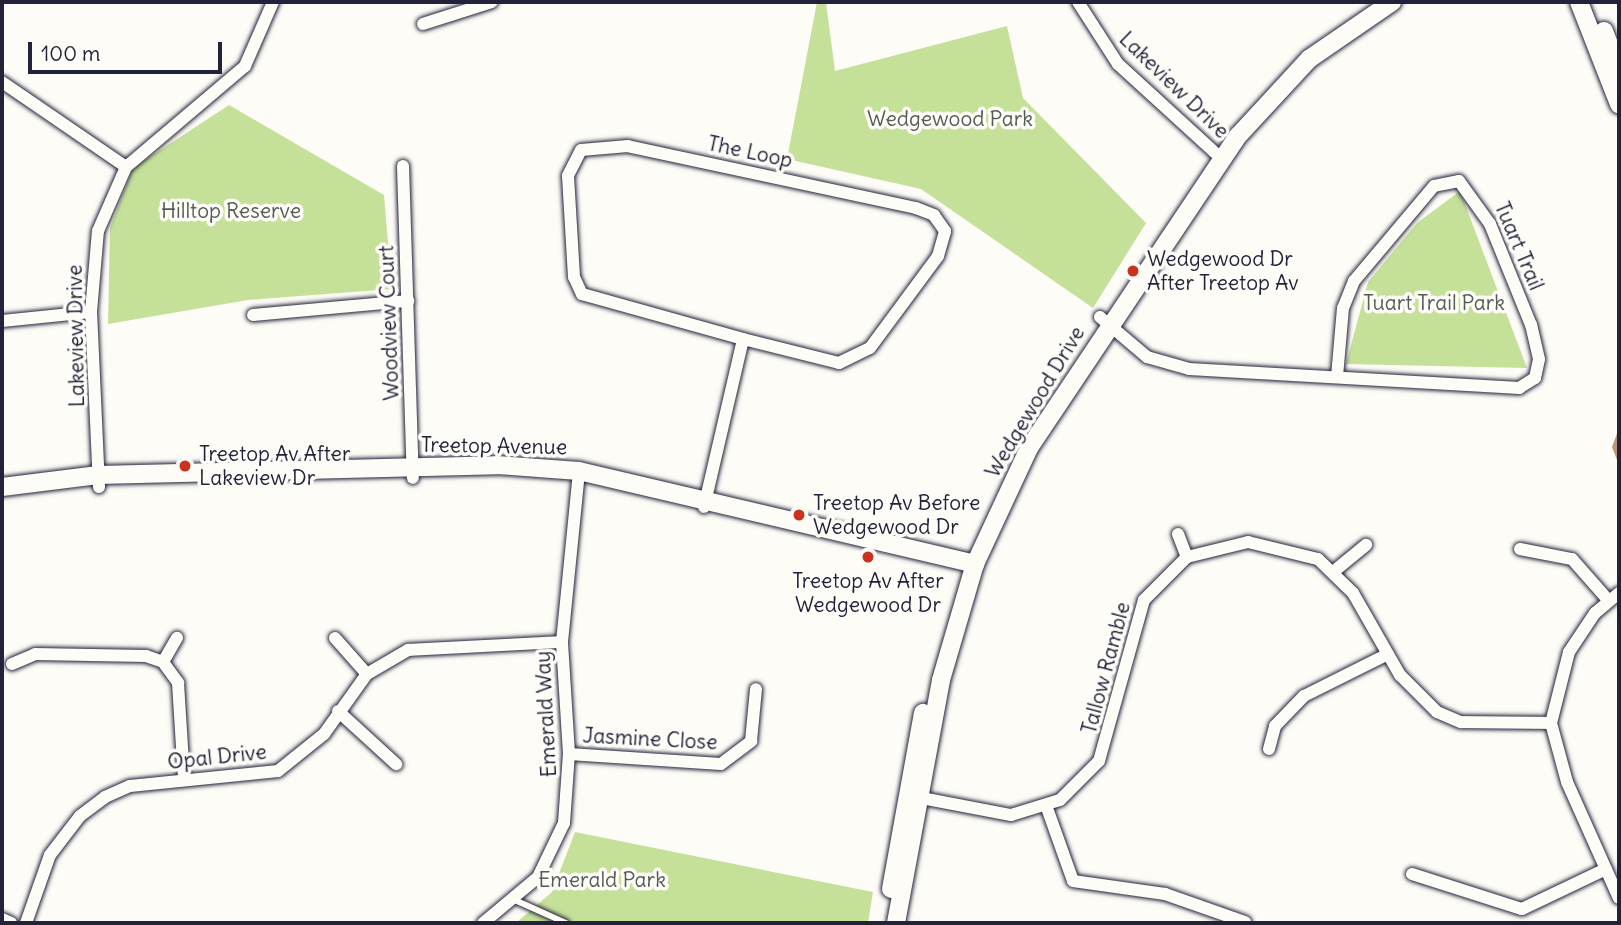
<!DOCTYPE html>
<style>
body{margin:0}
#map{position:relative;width:1621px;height:925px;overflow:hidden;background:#fdfcf7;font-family:Delius,sans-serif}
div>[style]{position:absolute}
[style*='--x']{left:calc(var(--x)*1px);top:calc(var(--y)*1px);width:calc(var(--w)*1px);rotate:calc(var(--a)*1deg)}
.green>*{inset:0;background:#c5e199}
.roads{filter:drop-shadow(0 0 2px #22223b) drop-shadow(0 0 2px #22223b)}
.lane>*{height:6px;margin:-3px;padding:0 3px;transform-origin:3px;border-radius:3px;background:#fdfcf7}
.street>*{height:12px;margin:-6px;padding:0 6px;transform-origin:6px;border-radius:6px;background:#fdfcf7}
.secondary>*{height:18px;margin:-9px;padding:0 9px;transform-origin:9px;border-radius:9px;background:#fdfcf7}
.wall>*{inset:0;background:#bf937d}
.dots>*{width:19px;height:19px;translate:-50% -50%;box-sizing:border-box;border:4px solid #fdfcf7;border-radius:50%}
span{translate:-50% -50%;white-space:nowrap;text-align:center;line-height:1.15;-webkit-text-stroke:7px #fdfcf7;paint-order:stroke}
.street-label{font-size:21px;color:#22223b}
.park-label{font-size:21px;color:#535b57}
.poi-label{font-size:21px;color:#22223b}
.left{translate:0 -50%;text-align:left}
.frame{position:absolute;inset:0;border:4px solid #22223b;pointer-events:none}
.scale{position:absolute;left:28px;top:42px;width:194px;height:32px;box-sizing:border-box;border:4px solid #22223b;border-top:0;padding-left:9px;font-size:21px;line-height:24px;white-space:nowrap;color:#22223b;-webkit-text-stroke:5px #fdfcf7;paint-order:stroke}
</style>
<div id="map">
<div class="green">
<div style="clip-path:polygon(817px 2px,826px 2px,835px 71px,1007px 26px,1023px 98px,1146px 223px,1093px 308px,921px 189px,787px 159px)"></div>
<div style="clip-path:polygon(229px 105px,384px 195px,392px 289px,248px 300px,108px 324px,110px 228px,133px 168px)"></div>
<div style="clip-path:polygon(1460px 191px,1527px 368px,1346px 364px,1368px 282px,1417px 223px)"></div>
<div style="clip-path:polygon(575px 832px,873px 892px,868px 923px,516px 923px,552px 892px)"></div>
</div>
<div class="roads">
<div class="lane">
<div style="--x:517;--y:901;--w:54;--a:24.2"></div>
</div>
<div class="street">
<div style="--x:1078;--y:2;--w:74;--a:57.2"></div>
<div style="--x:1118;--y:64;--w:141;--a:42.4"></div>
<div style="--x:423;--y:24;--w:72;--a:-17.7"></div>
<div style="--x:2;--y:82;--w:150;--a:34.4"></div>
<div style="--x:403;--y:166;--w:312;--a:88.2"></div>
<div style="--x:253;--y:315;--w:156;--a:-5.2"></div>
<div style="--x:1100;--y:317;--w:62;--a:40.4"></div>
<div style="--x:1147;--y:357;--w:44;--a:15.9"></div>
<div style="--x:1189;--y:369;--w:331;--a:3.3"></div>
<div style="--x:1519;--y:388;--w:19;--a:-32"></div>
<div style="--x:1535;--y:378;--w:19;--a:-78"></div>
<div style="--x:1539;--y:359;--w:35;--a:-103"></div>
<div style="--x:1531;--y:325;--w:109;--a:-112.1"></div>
<div style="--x:1490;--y:224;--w:53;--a:-125.8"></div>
<div style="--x:1459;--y:181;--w:25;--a:169"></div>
<div style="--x:1434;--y:186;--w:124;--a:130.1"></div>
<div style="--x:1354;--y:281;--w:29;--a:112"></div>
<div style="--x:1343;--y:308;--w:68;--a:95"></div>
<div style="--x:2;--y:321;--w:89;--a:-5.8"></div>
<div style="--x:99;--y:487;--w:175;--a:-92.6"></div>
<div style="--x:91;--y:312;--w:81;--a:-85.1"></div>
<div style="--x:98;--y:231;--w:70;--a:-66.4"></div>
<div style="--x:126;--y:167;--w:156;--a:-40.3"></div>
<div style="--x:245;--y:66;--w:70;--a:-66.4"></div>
<div style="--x:704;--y:507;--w:172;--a:-76.9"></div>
<div style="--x:743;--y:339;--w:99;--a:14"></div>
<div style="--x:839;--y:363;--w:34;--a:-26"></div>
<div style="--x:870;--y:348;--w:114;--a:-53.5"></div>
<div style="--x:938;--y:256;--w:26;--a:-74"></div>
<div style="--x:945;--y:231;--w:19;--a:-125"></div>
<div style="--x:934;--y:215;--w:19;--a:-159"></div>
<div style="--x:916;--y:208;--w:295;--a:-167.9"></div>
<div style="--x:628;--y:146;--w:47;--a:175.1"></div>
<div style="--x:581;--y:150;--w:29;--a:117"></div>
<div style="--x:568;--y:176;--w:101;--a:86.6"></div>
<div style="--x:574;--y:277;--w:19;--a:65"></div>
<div style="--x:582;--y:294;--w:167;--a:15.6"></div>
<div style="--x:1178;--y:534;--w:25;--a:69"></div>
<div style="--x:1520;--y:549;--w:53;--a:10.9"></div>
<div style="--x:1572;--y:559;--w:55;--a:48.7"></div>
<div style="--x:1333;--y:572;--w:43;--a:-39.3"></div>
<div style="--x:1619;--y:593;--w:31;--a:140"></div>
<div style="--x:1595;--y:613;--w:47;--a:123.7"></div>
<div style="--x:1569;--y:652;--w:73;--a:104.2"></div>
<div style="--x:1551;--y:723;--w:61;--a:74.8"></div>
<div style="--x:1567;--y:782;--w:127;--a:65.9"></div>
<div style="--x:335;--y:638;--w:48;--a:48.4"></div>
<div style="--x:163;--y:662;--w:28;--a:-60"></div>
<div style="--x:12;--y:664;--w:25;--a:-23"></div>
<div style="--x:35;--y:654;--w:111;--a:1"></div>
<div style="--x:146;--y:656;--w:18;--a:19"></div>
<div style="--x:163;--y:662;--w:26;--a:54"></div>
<div style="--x:178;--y:683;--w:96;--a:86.4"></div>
<div style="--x:338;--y:711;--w:79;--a:42.4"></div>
<div style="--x:1269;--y:749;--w:24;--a:-75"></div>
<div style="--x:1275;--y:726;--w:42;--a:-46"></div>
<div style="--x:1304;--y:696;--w:92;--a:-26.6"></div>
<div style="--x:569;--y:754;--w:152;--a:3.8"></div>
<div style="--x:721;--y:764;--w:38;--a:-37"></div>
<div style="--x:751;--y:741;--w:52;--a:-84.5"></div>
<div style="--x:911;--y:796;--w:102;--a:10.8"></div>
<div style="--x:1011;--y:815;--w:51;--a:-17"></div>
<div style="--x:1060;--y:800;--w:55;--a:-45"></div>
<div style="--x:1099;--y:761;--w:167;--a:-74.4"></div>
<div style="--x:1144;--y:600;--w:61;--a:-45"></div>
<div style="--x:1187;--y:557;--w:63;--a:-13.8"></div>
<div style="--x:1248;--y:542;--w:72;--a:13.7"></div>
<div style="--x:1318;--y:559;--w:49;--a:44.2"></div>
<div style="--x:1353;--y:593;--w:95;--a:60.2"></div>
<div style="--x:1400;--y:675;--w:52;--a:45"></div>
<div style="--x:1437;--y:712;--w:26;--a:23"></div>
<div style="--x:1461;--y:722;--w:90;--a:0.6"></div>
<div style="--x:1047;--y:808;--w:77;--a:70.4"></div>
<div style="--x:1073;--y:881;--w:93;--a:8"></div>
<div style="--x:1165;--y:894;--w:85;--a:19.3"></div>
<div style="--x:1412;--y:874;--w:115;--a:17.7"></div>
<div style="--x:1522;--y:909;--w:93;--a:-25.5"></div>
<div style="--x:2;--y:919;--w:10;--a:24"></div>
<div style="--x:26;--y:923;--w:72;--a:-70.6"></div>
<div style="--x:50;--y:855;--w:49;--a:-52.4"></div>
<div style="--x:80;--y:816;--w:31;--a:-37"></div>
<div style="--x:105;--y:797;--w:27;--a:-24"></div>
<div style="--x:130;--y:786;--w:149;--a:-5.8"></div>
<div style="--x:278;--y:771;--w:59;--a:-38.8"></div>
<div style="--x:324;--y:734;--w:74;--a:-54.4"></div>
<div style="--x:367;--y:674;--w:48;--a:-30.3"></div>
<div style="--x:408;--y:650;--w:154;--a:-3"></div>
<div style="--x:483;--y:923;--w:72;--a:-39.9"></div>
<div style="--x:538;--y:877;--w:60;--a:-64.3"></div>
<div style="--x:564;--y:823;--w:69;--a:-85.9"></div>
<div style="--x:569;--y:754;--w:112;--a:-93.6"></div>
<div style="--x:562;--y:642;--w:172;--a:-84.3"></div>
</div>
<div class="secondary">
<div style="--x:1579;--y:2;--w:110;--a:68.6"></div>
<div style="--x:1604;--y:31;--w:42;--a:69"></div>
<div style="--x:2;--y:487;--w:97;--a:-7.1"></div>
<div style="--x:98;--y:475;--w:399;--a:-1.4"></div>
<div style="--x:497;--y:465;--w:82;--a:4.2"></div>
<div style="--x:579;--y:471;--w:407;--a:13.2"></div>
<div style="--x:891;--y:889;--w:179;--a:-79.7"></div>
<div style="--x:896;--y:923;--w:247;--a:-79.5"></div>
<div style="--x:941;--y:680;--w:121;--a:-73.7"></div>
<div style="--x:975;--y:564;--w:128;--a:-65"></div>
<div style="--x:1029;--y:448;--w:376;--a:-56.2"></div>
<div style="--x:1238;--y:136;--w:105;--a:-47.3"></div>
<div style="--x:1309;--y:59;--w:101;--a:-34.5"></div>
</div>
</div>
<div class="wall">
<div style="clip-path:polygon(1618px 431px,1619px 431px,1619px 465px,1612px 447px)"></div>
</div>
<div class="dots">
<div style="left:1133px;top:271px;background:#c8321e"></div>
<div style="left:185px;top:466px;background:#c8321e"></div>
<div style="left:799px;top:515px;background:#c8321e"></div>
<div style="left:868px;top:557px;background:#c8321e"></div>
</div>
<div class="street-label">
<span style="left:1174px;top:85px;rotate:44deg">Lakeview Drive</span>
<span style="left:750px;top:152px;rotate:12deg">The Loop</span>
<span style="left:1519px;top:246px;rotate:67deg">Tuart Trail</span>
<span style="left:389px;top:323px;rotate:-92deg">Woodview Court</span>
<span style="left:76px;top:336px;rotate:-91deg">Lakeview Drive</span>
<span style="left:1035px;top:402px;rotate:-59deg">Wedgewood Drive</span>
<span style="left:494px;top:446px;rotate:1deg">Treetop Avenue</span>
<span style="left:1106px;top:668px;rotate:-75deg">Tallow Ramble</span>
<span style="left:546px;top:714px;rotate:-93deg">Emerald Way</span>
<span style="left:650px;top:739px;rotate:3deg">Jasmine Close</span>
<span style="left:217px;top:757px;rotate:-6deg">Opal Drive</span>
</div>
<div class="park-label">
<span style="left:950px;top:119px">Wedgewood Park</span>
<span style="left:231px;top:211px">Hilltop Reserve</span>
<span style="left:1434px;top:303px">Tuart Trail Park</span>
<span style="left:602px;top:880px">Emerald Park</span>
</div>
<div class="poi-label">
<span class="left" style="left:1147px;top:271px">Wedgewood Dr<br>After Treetop Av</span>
<span class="left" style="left:199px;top:466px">Treetop Av After<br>Lakeview Dr</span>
<span class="left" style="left:813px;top:515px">Treetop Av Before<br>Wedgewood Dr</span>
<span style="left:868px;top:593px">Treetop Av After<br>Wedgewood Dr</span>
</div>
<div class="frame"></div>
<div class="scale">100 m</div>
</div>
